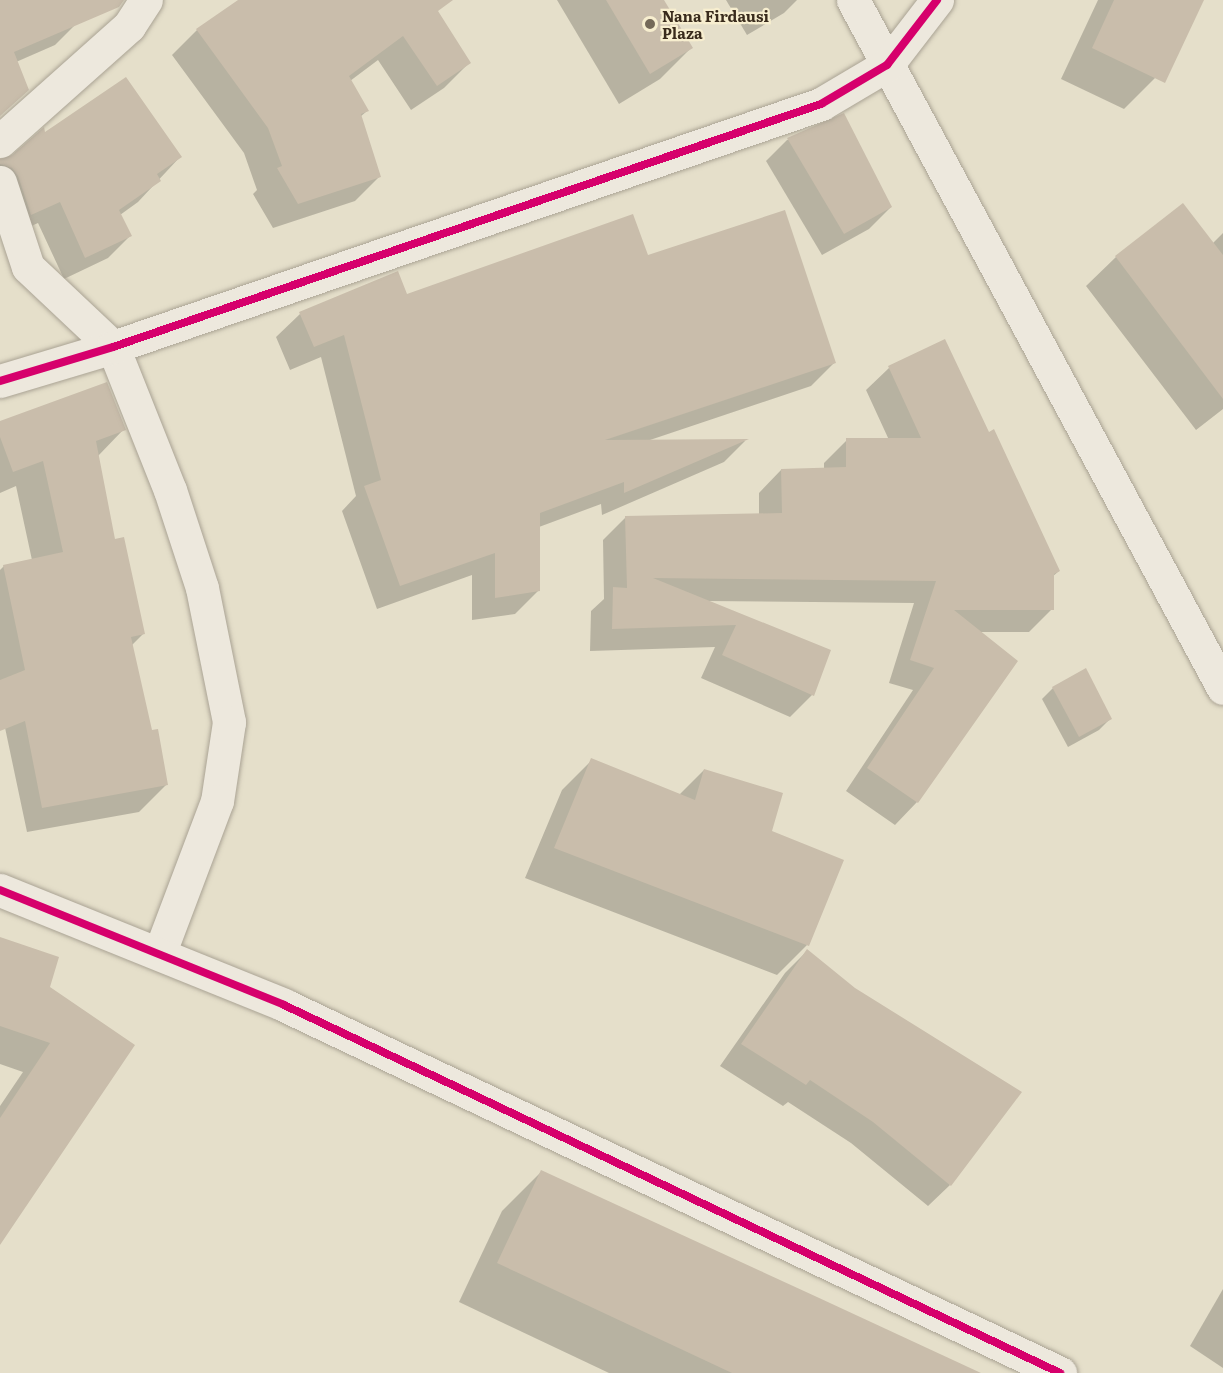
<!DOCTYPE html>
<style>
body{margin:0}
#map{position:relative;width:1223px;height:1373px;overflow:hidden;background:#e5dfca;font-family:Literata,serif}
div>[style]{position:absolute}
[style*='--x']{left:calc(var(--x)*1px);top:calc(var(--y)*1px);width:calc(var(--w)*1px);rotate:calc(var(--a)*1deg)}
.shadow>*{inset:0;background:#0003}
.building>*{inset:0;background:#c9bdab}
.roads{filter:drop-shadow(0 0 2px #aaa394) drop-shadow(0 0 2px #aaa394)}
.street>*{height:33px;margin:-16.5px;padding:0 16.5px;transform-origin:16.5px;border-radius:16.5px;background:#ede8dd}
.cycleway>*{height:8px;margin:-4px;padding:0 4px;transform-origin:4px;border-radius:4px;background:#d6006c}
.dots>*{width:16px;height:16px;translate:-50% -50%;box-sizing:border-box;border:3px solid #f7eecf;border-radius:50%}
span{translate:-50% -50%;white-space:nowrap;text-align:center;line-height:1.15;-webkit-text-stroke:4.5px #f7eecf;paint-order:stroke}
.poi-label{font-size:15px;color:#392b1c;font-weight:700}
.left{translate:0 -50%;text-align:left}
</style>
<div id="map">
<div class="shadow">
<div style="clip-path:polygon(0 0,66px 0,76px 24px,55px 45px,0 69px)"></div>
<div style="clip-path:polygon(240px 0,443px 0,435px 8px,469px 63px,444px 88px,411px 110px,378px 60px,350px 81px,367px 111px,360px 117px,380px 176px,355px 201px,273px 228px,253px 194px,257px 190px,244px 153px,172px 55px,197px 30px)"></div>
<div style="clip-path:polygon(557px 0,663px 0,691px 48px,660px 79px,619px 104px)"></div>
<div style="clip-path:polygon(726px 0,797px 0,784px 13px,747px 35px)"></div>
<div style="clip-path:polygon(1098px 0,1202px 0,1175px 58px,1124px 109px,1061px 79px)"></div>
<div style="clip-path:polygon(843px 115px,891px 207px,869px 229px,822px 255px,766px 161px,787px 140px)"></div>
<div style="clip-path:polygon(43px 130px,45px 134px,180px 157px,138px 202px,120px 215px,130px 236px,108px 258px,64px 279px,38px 223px,9px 236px,0 213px,0 160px,5px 161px)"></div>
<div style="clip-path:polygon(1183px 205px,1212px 244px,1223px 233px,1223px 409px,1196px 430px,1086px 286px,1116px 257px)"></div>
<div style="clip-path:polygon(648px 257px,834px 363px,811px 386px,647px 441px,745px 441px,724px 462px,602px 515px,601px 504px,539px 527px,539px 590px,515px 614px,472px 620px,472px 575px,377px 609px,342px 511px,356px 496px,321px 357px,290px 370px,276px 337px,300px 314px)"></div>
<div style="clip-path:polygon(944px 341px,988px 434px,1059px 571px,1052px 577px,1052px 609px,1029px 632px,979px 632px,917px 802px,895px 825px,846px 791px,913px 690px,889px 683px,914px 603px,706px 601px,829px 650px,812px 695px,790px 717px,701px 678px,715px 647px,590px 651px,591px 611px,604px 599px,603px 540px,626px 517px,759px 514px,759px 493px,781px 470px,824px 469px,824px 463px,847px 440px,889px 440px,866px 390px,889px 368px)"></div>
<div style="clip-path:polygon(0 423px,124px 429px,98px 456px,114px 541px,143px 634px,131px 646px,151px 732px,166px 785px,139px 812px,27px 832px,0 704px,0 570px,4px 566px,32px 560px,16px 486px,0 493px)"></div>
<div style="clip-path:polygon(1053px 688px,1110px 719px,1099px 730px,1068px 747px,1042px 699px)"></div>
<div style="clip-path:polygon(592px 760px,679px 795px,704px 770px,770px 832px,807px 945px,777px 975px,525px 878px,562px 790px)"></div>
<div style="clip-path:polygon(0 939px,48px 987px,65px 999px,0 1233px,0 1106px,23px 1072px,0 1064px)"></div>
<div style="clip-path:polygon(807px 951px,950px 1185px,928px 1206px,851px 1143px,788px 1102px,783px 1106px,720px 1066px,785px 973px)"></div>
<div style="clip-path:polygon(541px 1172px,977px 1373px,609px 1373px,459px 1302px,502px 1211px)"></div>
<div style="clip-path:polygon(1223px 1289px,1223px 1368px,1190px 1346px)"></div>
</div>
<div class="building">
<div style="clip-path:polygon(0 0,124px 0,119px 7px,14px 52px,29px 90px,0 116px)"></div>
<div style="clip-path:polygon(238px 0,453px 0,438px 11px,471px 63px,437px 86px,403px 36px,349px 76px,369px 111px,361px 114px,381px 177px,298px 204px,277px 168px,282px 166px,268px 128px,196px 29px)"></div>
<div style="clip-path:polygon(606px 0,664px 0,693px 48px,650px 74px)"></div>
<div style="clip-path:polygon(1114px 0,1204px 0,1165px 83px,1092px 48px)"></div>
<div style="clip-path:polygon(126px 77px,182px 157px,157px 174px,161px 181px,119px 210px,132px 236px,85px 258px,60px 202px,31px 215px,18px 176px,12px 168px,0 164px,0 159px,12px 155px,44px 127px,45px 132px)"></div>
<div style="clip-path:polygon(844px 113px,892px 207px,844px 234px,787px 138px)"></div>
<div style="clip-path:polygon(1183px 203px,1223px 255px,1223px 399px,1115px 256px)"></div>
<div style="clip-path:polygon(785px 210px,836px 363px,605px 440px,749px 439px,624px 493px,624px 482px,540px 513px,540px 591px,495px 598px,495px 553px,400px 586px,364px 486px,381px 480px,344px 335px,314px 347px,299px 312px,398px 271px,407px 294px,633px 214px,648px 255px)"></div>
<div style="clip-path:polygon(945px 339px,989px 432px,994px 429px,1060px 571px,1054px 574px,1054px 610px,954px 610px,1018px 661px,918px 803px,867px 768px,934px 668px,910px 660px,936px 581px,653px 578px,831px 650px,814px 696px,722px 655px,736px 625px,612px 629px,613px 587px,627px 588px,625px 516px,782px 513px,781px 469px,846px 467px,846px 438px,921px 438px,888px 366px)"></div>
<div style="clip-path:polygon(107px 382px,126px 430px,96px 441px,115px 539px,124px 537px,145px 634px,131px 637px,152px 730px,158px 729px,168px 785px,42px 808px,25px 721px,0 731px,0 680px,25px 670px,3px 565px,63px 552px,43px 461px,13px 472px,0 437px,0 421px)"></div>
<div style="clip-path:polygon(1086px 668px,1112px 719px,1079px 737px,1052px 687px)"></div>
<div style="clip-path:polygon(591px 758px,695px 800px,704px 769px,783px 793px,772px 831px,844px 860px,809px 946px,554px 848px)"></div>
<div style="clip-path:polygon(0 937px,59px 957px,50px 987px,135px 1045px,0 1245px,0 1118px,50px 1043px,0 1026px)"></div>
<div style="clip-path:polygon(807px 949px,855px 988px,1022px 1092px,951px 1186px,873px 1122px,810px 1080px,806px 1085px,741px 1044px)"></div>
<div style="clip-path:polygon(541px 1170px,817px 1297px,981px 1373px,732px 1373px,497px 1263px)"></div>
</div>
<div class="roads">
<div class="street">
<div style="--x:853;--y:0;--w:781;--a:61.73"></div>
<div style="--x:0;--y:141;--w:173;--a:-41.7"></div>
<div style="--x:129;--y:26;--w:31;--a:-57"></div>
<div style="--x:0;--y:182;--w:89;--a:71.8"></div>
<div style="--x:28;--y:267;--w:117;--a:43.3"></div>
<div style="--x:113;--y:347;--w:154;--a:68.3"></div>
<div style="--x:170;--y:490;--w:103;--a:71.9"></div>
<div style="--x:202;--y:588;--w:137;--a:78.6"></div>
<div style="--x:229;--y:722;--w:80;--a:98.6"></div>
<div style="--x:217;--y:801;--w:161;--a:110.7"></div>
<div style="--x:0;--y:381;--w:118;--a:-16.7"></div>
<div style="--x:113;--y:347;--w:749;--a:-18.94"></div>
<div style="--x:821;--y:104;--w:77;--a:-30.6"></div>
<div style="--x:887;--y:65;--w:82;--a:-52.4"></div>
<div style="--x:0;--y:890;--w:306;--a:22"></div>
<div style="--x:284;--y:1005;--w:859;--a:25.37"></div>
</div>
</div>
<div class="cycleway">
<div style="--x:0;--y:381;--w:118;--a:-16.7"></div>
<div style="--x:113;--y:347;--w:749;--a:-18.94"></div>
<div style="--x:821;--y:104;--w:77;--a:-30.6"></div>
<div style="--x:887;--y:65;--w:82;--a:-52.4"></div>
<div style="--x:0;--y:890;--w:306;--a:22"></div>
<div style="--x:284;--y:1005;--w:859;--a:25.37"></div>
</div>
<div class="dots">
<div style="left:650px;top:24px;background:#756a59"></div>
</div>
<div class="poi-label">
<span class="left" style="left:662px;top:24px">Nana Firdausi<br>Plaza</span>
</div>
</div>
